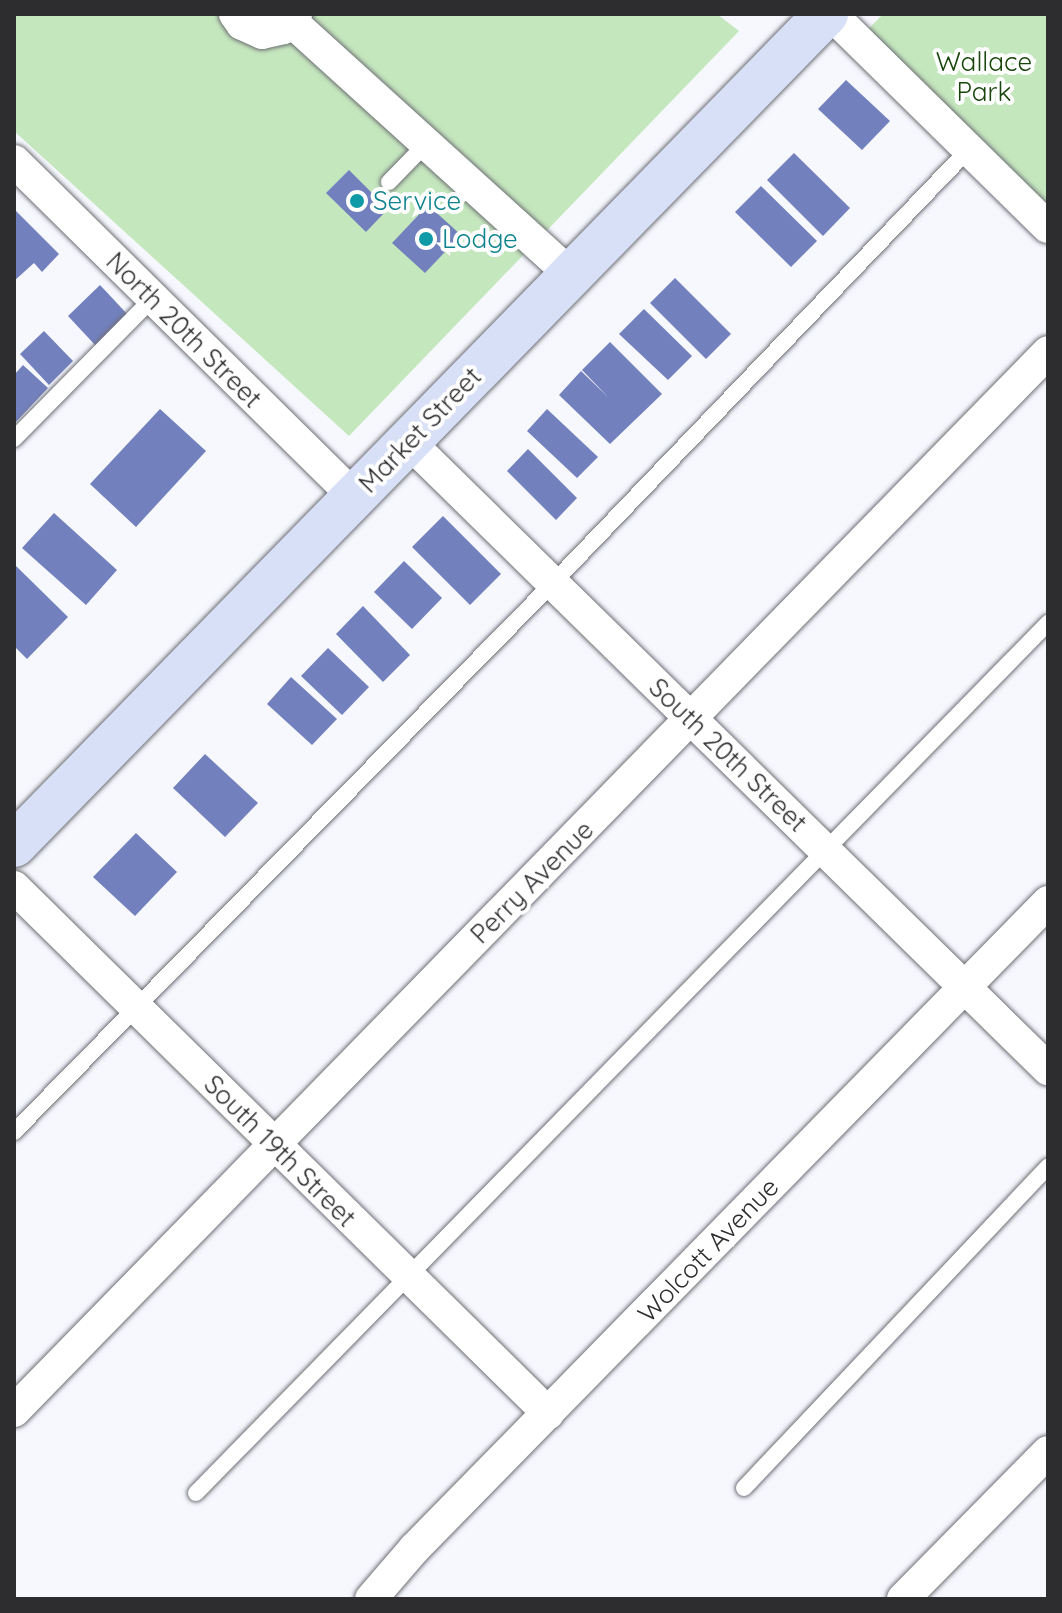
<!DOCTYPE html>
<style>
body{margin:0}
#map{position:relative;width:1062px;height:1613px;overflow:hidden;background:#f6f8fe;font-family:Quicksand,sans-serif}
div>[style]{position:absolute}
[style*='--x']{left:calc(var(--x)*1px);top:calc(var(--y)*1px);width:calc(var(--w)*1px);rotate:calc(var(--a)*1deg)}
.green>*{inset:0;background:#c5e7be}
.building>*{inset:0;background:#7280bd}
.roads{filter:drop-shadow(0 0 2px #6e6f75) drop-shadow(0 0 2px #6e6f75)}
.lane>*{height:16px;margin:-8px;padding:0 8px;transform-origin:8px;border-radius:8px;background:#fff}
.street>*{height:32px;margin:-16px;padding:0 16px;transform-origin:16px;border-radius:16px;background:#fff}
.primary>*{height:44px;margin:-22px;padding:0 22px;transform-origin:22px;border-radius:22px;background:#d8e0f7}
.dots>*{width:22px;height:22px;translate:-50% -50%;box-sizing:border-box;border:4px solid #fff;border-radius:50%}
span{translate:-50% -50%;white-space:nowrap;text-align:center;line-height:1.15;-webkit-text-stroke:8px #fff;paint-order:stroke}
.park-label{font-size:26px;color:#17450b}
.culture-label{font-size:26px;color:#0d838f}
.left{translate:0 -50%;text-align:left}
.street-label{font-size:26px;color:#2d2d30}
.frame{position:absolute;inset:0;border:16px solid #2d2d30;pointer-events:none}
</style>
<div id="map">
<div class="green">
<div style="clip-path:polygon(14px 14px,717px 14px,739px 31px,349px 436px,14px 131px)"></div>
<div style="clip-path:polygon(883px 14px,1048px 14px,1048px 228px,858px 40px)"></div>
</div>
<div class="building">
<div style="clip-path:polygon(846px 80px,890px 121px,862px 150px,818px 109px)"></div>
<div style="clip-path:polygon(794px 153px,850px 208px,823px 236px,767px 180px)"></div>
<div style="clip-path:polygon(349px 170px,388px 209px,366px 232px,326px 193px)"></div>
<div style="clip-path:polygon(761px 186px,817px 241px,791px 267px,735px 212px)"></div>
<div style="clip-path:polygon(428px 205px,461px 235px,425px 273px,392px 243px)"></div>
<div style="clip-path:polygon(14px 209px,59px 254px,42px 272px,34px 263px,14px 281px)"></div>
<div style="clip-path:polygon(675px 278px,731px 334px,706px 359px,650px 303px)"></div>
<div style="clip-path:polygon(100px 285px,129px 316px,96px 346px,68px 316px)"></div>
<div style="clip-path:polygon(644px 309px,692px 356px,668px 380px,619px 334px)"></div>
<div style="clip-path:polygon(44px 331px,73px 361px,49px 385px,20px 354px)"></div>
<div style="clip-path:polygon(610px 342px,662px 394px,610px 444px,559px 395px,581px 371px,608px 397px,582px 370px)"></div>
<div style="clip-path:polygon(23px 365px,48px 388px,14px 424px,14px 375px)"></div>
<div style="clip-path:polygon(160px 409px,206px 451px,136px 527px,90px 484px)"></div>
<div style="clip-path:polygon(547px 409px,598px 457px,577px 478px,527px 431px)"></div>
<div style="clip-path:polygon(528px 449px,577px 498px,556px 520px,507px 471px)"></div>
<div style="clip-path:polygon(54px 513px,117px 570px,86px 605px,22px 548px)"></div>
<div style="clip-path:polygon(443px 516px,501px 574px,470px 605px,412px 547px)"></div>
<div style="clip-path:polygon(404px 561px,442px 598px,412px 629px,374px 592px)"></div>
<div style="clip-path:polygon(14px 564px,68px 617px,27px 659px,14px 646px)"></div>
<div style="clip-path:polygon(363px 606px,410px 655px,383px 682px,336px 634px)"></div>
<div style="clip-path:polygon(328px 648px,369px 687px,342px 715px,301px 676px)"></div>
<div style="clip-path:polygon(291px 677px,337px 719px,312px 745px,267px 704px)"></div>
<div style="clip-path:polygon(205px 754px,258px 803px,225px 837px,173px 788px)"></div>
<div style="clip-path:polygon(136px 833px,177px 872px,135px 916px,93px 877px)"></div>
</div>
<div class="roads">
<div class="lane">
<div style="--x:389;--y:182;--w:53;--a:-45.8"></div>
<div style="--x:14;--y:439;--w:197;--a:-45.4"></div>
<div style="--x:14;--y:1132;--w:768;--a:-45.53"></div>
<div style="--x:552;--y:584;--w:603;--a:-46.21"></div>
<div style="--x:744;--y:1488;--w:443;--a:-46.6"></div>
<div style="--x:196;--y:1493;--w:1218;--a:-45.6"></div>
</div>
<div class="street">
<div style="--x:235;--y:14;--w:12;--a:55"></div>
<div style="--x:242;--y:24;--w:22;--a:24"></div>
<div style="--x:262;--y:33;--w:22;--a:-13"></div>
<div style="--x:283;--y:28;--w:19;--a:-47"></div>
<div style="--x:831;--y:14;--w:304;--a:44.5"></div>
<div style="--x:291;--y:21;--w:378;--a:42.2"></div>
<div style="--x:14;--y:161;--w:479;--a:44.6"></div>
<div style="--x:408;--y:441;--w:897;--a:44.46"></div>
<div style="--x:14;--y:887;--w:750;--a:44.57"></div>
<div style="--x:14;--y:1411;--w:1480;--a:-45.68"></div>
<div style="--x:371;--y:1599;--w:66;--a:-49.3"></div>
<div style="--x:414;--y:1549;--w:906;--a:-45.58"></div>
<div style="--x:903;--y:1599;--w:206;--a:-45.4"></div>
</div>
<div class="primary">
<div style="--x:14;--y:845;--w:1162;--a:-45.66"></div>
</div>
</div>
<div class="dots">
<div style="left:357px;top:201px;background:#0f9aa8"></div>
<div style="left:426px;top:239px;background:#0f9aa8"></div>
</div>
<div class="park-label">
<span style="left:984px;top:77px">Wallace<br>Park</span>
</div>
<div class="culture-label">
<span class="left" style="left:373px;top:201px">Service</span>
<span class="left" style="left:442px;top:239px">Lodge</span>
</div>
<div class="street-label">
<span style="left:184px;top:330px;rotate:45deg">North 20th Street</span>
<span style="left:420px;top:430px;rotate:-46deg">Market Street</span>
<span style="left:728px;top:755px;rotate:44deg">South 20th Street</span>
<span style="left:532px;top:882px;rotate:-45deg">Perry Avenue</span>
<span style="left:280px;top:1151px;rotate:45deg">South 19th Street</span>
<span style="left:708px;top:1250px;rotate:-46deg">Wolcott Avenue</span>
</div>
<div class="frame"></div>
</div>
